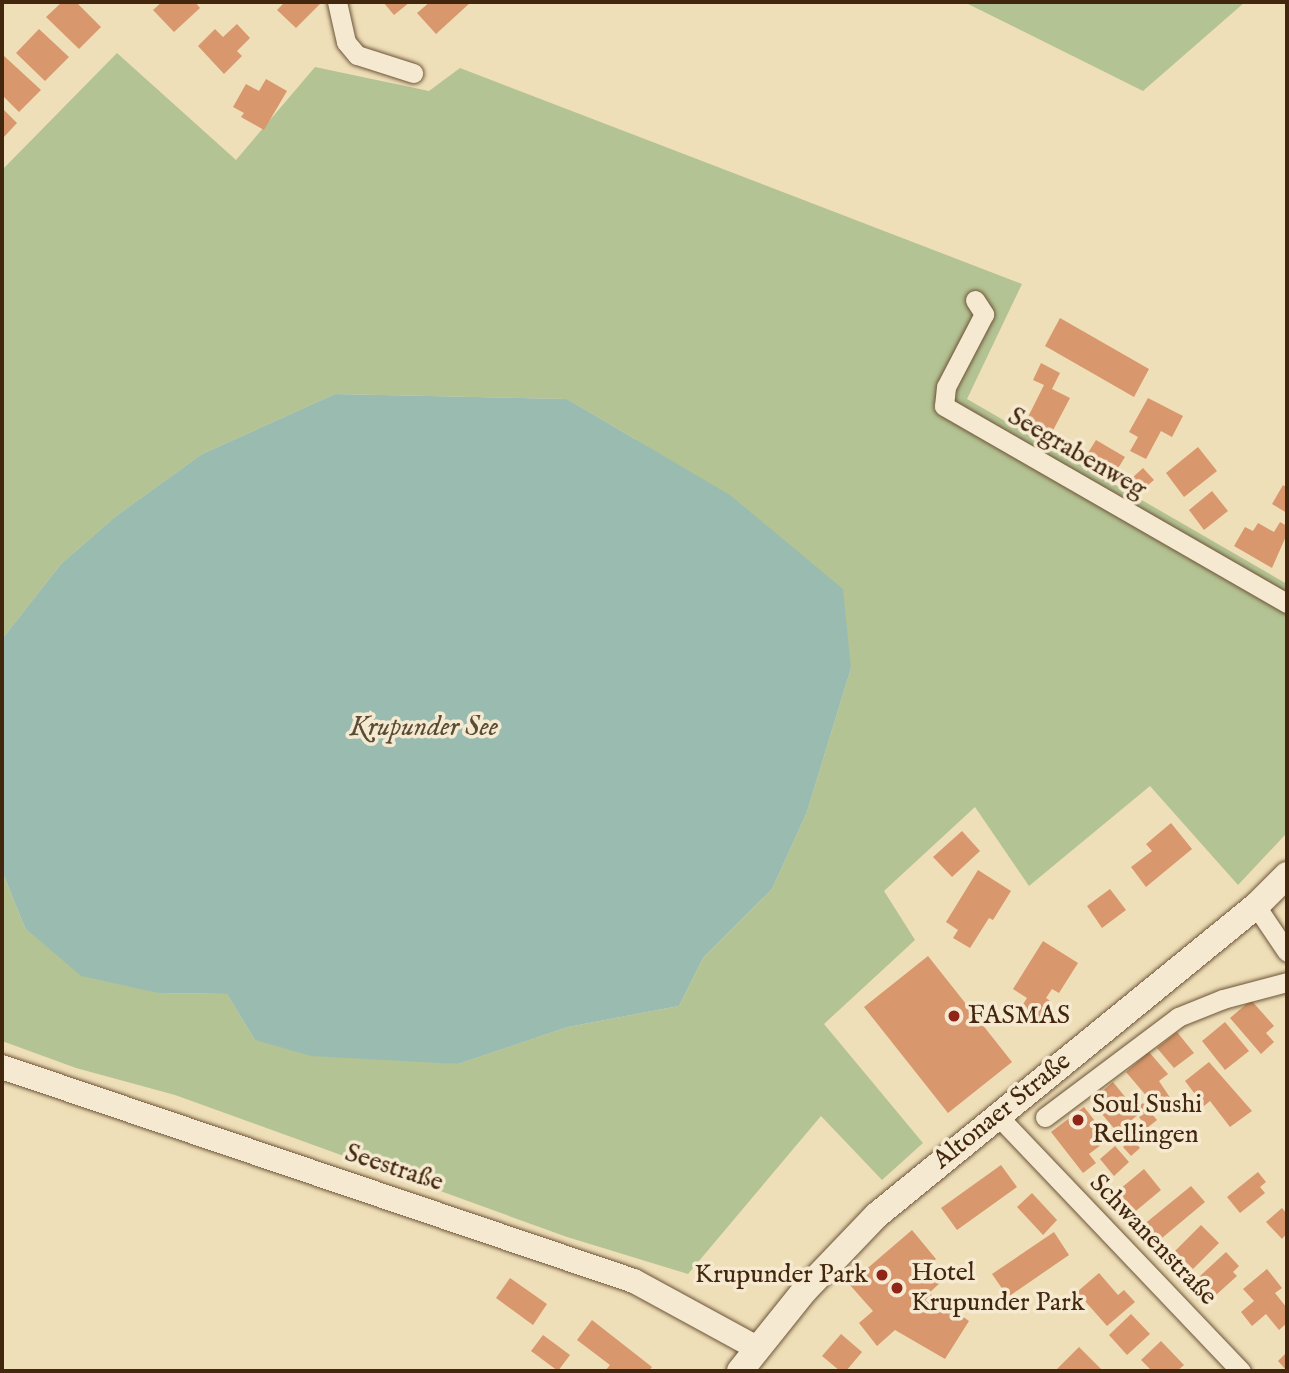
<!DOCTYPE html>
<meta charset="utf-8">
<style>
body{margin:0}
#map{position:relative;width:1289px;height:1373px;overflow:hidden;background:#efdfb8;font-family:"IM FELL English",serif}
div>[style]{position:absolute}
[style*='--x']{left:calc(var(--x)*1px);top:calc(var(--y)*1px);width:calc(var(--w)*1px);rotate:calc(var(--a)*1deg)}
.green>*{inset:0;background:#b4c393}
.water>*{inset:0;background:#9abcb0}
.building>*{inset:0;background:#d8976c}
.roads{filter:drop-shadow(0 0 2px #6d5438) drop-shadow(0 0 2px #6d5438)}
.minor>*{height:19px;margin:-9.5px;padding:0 9.5px;transform-origin:9.5px;border-radius:9.5px;background:#f5ead1}
.tertiary>*{height:24px;margin:-12px;padding:0 12px;transform-origin:12px;border-radius:12px;background:#f5ead1}
.secondary>*{height:26px;margin:-13px;padding:0 13px;transform-origin:13px;border-radius:13px;background:#f5ead1}
.dots>*{width:19px;height:19px;translate:-50% -50%;box-sizing:border-box;border:4px solid #f5ead1;border-radius:50%}
span{translate:-50% -50%;white-space:nowrap;text-align:center;line-height:1.15;-webkit-text-stroke:7px #f5ead1;paint-order:stroke}
.street-label{font-size:26px;color:#42260d}
.poi-label{font-size:26px;color:#42260d}
.left{translate:0 -50%;text-align:left}
.right{translate:-100% -50%;text-align:right}
.water-label{font-size:28px;color:#584c36;font-style:italic}
.frame{position:absolute;inset:0;border:4px solid #42260d;pointer-events:none}
</style>
<div id="map">
<div class="green">
<div style="clip-path:polygon(964px 2px,1245px 2px,1143px 91px)"></div>
<div style="clip-path:polygon(117px 53px,236px 160px,315px 67px,429px 91px,460px 68px,1022px 284px,967px 399px,1287px 584px,1287px 828px,1285px 835px,1238px 885px,1150px 786px,1029px 886px,975px 807px,884px 891px,915px 940px,824px 1024px,923px 1143px,882px 1180px,821px 1116px,688px 1274px,567px 1237px,175px 1095px,76px 1068px,2px 1041px,2px 871px,25px 928px,158px 993px,227px 994px,255px 1040px,458px 1064px,568px 1027px,679px 1006px,703px 958px,772px 889px,807px 812px,851px 668px,635px 439px,567px 399px,335px 394px,202px 454px,116px 516px,61px 564px,2px 639px,2px 170px)"></div>
</div>
<div class="water">
<div style="clip-path:polygon(335px 394px,567px 399px,730px 495px,843px 589px,851px 668px,807px 812px,772px 889px,703px 958px,679px 1006px,568px 1027px,458px 1064px,311px 1056px,255px 1040px,227px 994px,158px 993px,81px 976px,25px 928px,2px 871px,2px 639px,61px 564px,116px 516px,202px 454px)"></div>
</div>
<div class="building">
<div style="clip-path:polygon(62px 2px,76px 2px,101px 27px,79px 49px,46px 17px)"></div>
<div style="clip-path:polygon(162px 2px,195px 2px,200px 8px,174px 32px,153px 10px)"></div>
<div style="clip-path:polygon(285px 2px,322px 2px,296px 28px,277px 10px)"></div>
<div style="clip-path:polygon(383px 2px,410px 2px,394px 15px)"></div>
<div style="clip-path:polygon(430px 2px,471px 2px,436px 34px,417px 13px)"></div>
<div style="clip-path:polygon(237px 24px,250px 38px,237px 51px,242px 56px,224px 74px,198px 46px,215px 29px,223px 37px)"></div>
<div style="clip-path:polygon(39px 29px,69px 57px,45px 81px,16px 53px)"></div>
<div style="clip-path:polygon(3px 55px,41px 90px,19px 112px,2px 95px)"></div>
<div style="clip-path:polygon(266px 79px,287px 91px,264px 130px,241px 117px,244px 113px,233px 107px,246px 84px,259px 91px)"></div>
<div style="clip-path:polygon(2px 108px,17px 123px,2px 139px)"></div>
<div style="clip-path:polygon(1060px 318px,1149px 369px,1134px 397px,1045px 346px)"></div>
<div style="clip-path:polygon(1041px 363px,1060px 373px,1052px 389px,1070px 398px,1049px 438px,1024px 425px,1044px 385px,1033px 380px)"></div>
<div style="clip-path:polygon(1148px 398px,1183px 416px,1172px 437px,1161px 431px,1146px 459px,1130px 451px,1138px 437px,1129px 432px)"></div>
<div style="clip-path:polygon(1096px 440px,1125px 457px,1112px 478px,1083px 461px)"></div>
<div style="clip-path:polygon(1198px 447px,1217px 471px,1184px 497px,1166px 473px)"></div>
<div style="clip-path:polygon(1143px 468px,1154px 480px,1142px 490px,1132px 478px)"></div>
<div style="clip-path:polygon(1283px 485px,1287px 488px,1287px 513px,1272px 504px)"></div>
<div style="clip-path:polygon(1212px 491px,1228px 511px,1204px 530px,1189px 510px)"></div>
<div style="clip-path:polygon(1280px 522px,1287px 526px,1287px 534px,1272px 568px,1234px 546px,1245px 527px,1253px 531px,1258px 523px,1274px 532px)"></div>
<div style="clip-path:polygon(1171px 823px,1192px 849px,1146px 887px,1131px 867px,1152px 851px,1146px 844px)"></div>
<div style="clip-path:polygon(962px 831px,980px 851px,952px 877px,933px 857px)"></div>
<div style="clip-path:polygon(978px 870px,1011px 891px,993px 920px,989px 918px,970px 948px,953px 938px,958px 930px,946px 922px)"></div>
<div style="clip-path:polygon(1110px 889px,1126px 910px,1102px 928px,1087px 906px)"></div>
<div style="clip-path:polygon(1043px 941px,1078px 963px,1059px 993px,1052px 989px,1046px 998px,1050px 1001px,1038px 1020px,1020px 1009px,1027px 998px,1013px 989px)"></div>
<div style="clip-path:polygon(928px 956px,1012px 1062px,948px 1113px,864px 1007px)"></div>
<div style="clip-path:polygon(1251px 1000px,1274px 1026px,1266px 1033px,1274px 1042px,1261px 1054px,1230px 1018px)"></div>
<div style="clip-path:polygon(1225px 1022px,1249px 1051px,1225px 1070px,1202px 1041px)"></div>
<div style="clip-path:polygon(1177px 1032px,1194px 1053px,1174px 1068px,1157px 1048px)"></div>
<div style="clip-path:polygon(1149px 1052px,1168px 1074px,1159px 1081px,1173px 1102px,1161px 1113px,1126px 1072px)"></div>
<div style="clip-path:polygon(1209px 1062px,1252px 1111px,1230px 1127px,1210px 1101px,1204px 1106px,1185px 1081px)"></div>
<div style="clip-path:polygon(1113px 1082px,1139px 1114px,1117px 1132px,1091px 1101px)"></div>
<div style="clip-path:polygon(1143px 1103px,1157px 1120px,1147px 1128px,1139px 1117px,1144px 1114px,1138px 1107px)"></div>
<div style="clip-path:polygon(1084px 1107px,1109px 1139px,1089px 1154px,1096px 1163px,1083px 1173px,1051px 1132px)"></div>
<div style="clip-path:polygon(1132px 1139px,1140px 1148px,1131px 1156px,1123px 1147px)"></div>
<div style="clip-path:polygon(1115px 1146px,1129px 1162px,1114px 1176px,1100px 1159px)"></div>
<div style="clip-path:polygon(1001px 1165px,1017px 1187px,957px 1230px,941px 1208px)"></div>
<div style="clip-path:polygon(1144px 1169px,1161px 1190px,1131px 1215px,1114px 1194px)"></div>
<div style="clip-path:polygon(1258px 1172px,1266px 1182px,1260px 1187px,1265px 1193px,1240px 1213px,1227px 1197px)"></div>
<div style="clip-path:polygon(1191px 1186px,1205px 1202px,1156px 1243px,1142px 1226px)"></div>
<div style="clip-path:polygon(1032px 1193px,1057px 1220px,1043px 1235px,1017px 1207px)"></div>
<div style="clip-path:polygon(1282px 1208px,1287px 1214px,1287px 1233px,1282px 1239px,1266px 1222px)"></div>
<div style="clip-path:polygon(1201px 1225px,1219px 1243px,1193px 1269px,1175px 1251px)"></div>
<div style="clip-path:polygon(912px 1230px,936px 1259px,927px 1266px,940px 1283px,929px 1293px,969px 1321px,945px 1359px,895px 1330px,877px 1346px,859px 1323px,873px 1311px,849px 1284px)"></div>
<div style="clip-path:polygon(1054px 1232px,1069px 1255px,1008px 1297px,992px 1274px)"></div>
<div style="clip-path:polygon(1226px 1252px,1239px 1266px,1233px 1272px,1237px 1276px,1216px 1295px,1200px 1276px)"></div>
<div style="clip-path:polygon(1267px 1269px,1282px 1288px,1275px 1293px,1287px 1308px,1287px 1323px,1279px 1330px,1266px 1314px,1252px 1326px,1241px 1312px,1254px 1301px,1243px 1289px)"></div>
<div style="clip-path:polygon(1099px 1273px,1118px 1295px,1124px 1290px,1135px 1302px,1107px 1326px,1077px 1292px)"></div>
<div style="clip-path:polygon(510px 1278px,547px 1304px,533px 1325px,496px 1298px)"></div>
<div style="clip-path:polygon(1131px 1314px,1150px 1334px,1127px 1355px,1109px 1335px)"></div>
<div style="clip-path:polygon(592px 1320px,652px 1367px,649px 1371px,605px 1371px,610px 1365px,577px 1340px)"></div>
<div style="clip-path:polygon(841px 1334px,862px 1352px,846px 1371px,840px 1371px,822px 1356px)"></div>
<div style="clip-path:polygon(543px 1335px,570px 1355px,558px 1371px,531px 1351px)"></div>
<div style="clip-path:polygon(1161px 1341px,1184px 1365px,1177px 1371px,1152px 1371px,1141px 1360px)"></div>
<div style="clip-path:polygon(1079px 1347px,1101px 1369px,1099px 1371px,1055px 1371px)"></div>
<div style="clip-path:polygon(1287px 1352px,1287px 1371px,1278px 1361px)"></div>
</div>
<div class="roads">
<div class="minor">
<div style="--x:337;--y:2;--w:41;--a:77.3"></div>
<div style="--x:346;--y:42;--w:17;--a:50"></div>
<div style="--x:357;--y:55;--w:59;--a:17.8"></div>
<div style="--x:975;--y:300;--w:17;--a:57"></div>
<div style="--x:984;--y:314;--w:82;--a:117.5"></div>
<div style="--x:946;--y:387;--w:19;--a:96"></div>
<div style="--x:944;--y:406;--w:396;--a:29.9"></div>
<div style="--x:1256;--y:906;--w:55;--a:56"></div>
<div style="--x:997;--y:1115;--w:354;--a:46.4"></div>
<div style="--x:1045;--y:1117;--w:166;--a:-36.9"></div>
<div style="--x:1178;--y:1017;--w:48;--a:-21.8"></div>
<div style="--x:1223;--y:999;--w:66;--a:-14.9"></div>
</div>
<div class="tertiary">
<div style="--x:2;--y:1067;--w:667;--a:18.71"></div>
<div style="--x:634;--y:1281;--w:140;--a:28.6"></div>
</div>
<div class="secondary">
<div style="--x:740;--y:1371;--w:104;--a:-51.3"></div>
<div style="--x:805;--y:1290;--w:104;--a:-46.2"></div>
<div style="--x:877;--y:1215;--w:489;--a:-39.2"></div>
<div style="--x:1256;--y:906;--w:44;--a:-45"></div>
</div>
</div>
<div class="dots">
<div style="left:954px;top:1016px;background:#8f2418"></div>
<div style="left:1078px;top:1120px;background:#8f2418"></div>
<div style="left:882px;top:1275px;background:#8f2418"></div>
<div style="left:897px;top:1288px;background:#8f2418"></div>
</div>
<div class="street-label">
<span style="left:1077px;top:453px;rotate:30deg">Seegrabenweg</span>
<span style="left:1002px;top:1111px;rotate:-39deg">Altonaer Straße</span>
<span style="left:394px;top:1168px;rotate:18deg">Seestraße</span>
<span style="left:1153px;top:1240px;rotate:46deg">Schwanenstraße</span>
</div>
<div class="poi-label">
<span class="left" style="left:968px;top:1016px">FASMAS</span>
<span class="left" style="left:1092px;top:1120px">Soul Sushi<br>Rellingen</span>
<span class="left" style="left:911px;top:1288px">Hotel<br>Krupunder Park</span>
<span class="right" style="left:868px;top:1275px">Krupunder Park</span>
</div>
<div class="water-label">
<span style="left:424px;top:728px">Krupunder See</span>
</div>
<div class="frame"></div>
</div>
